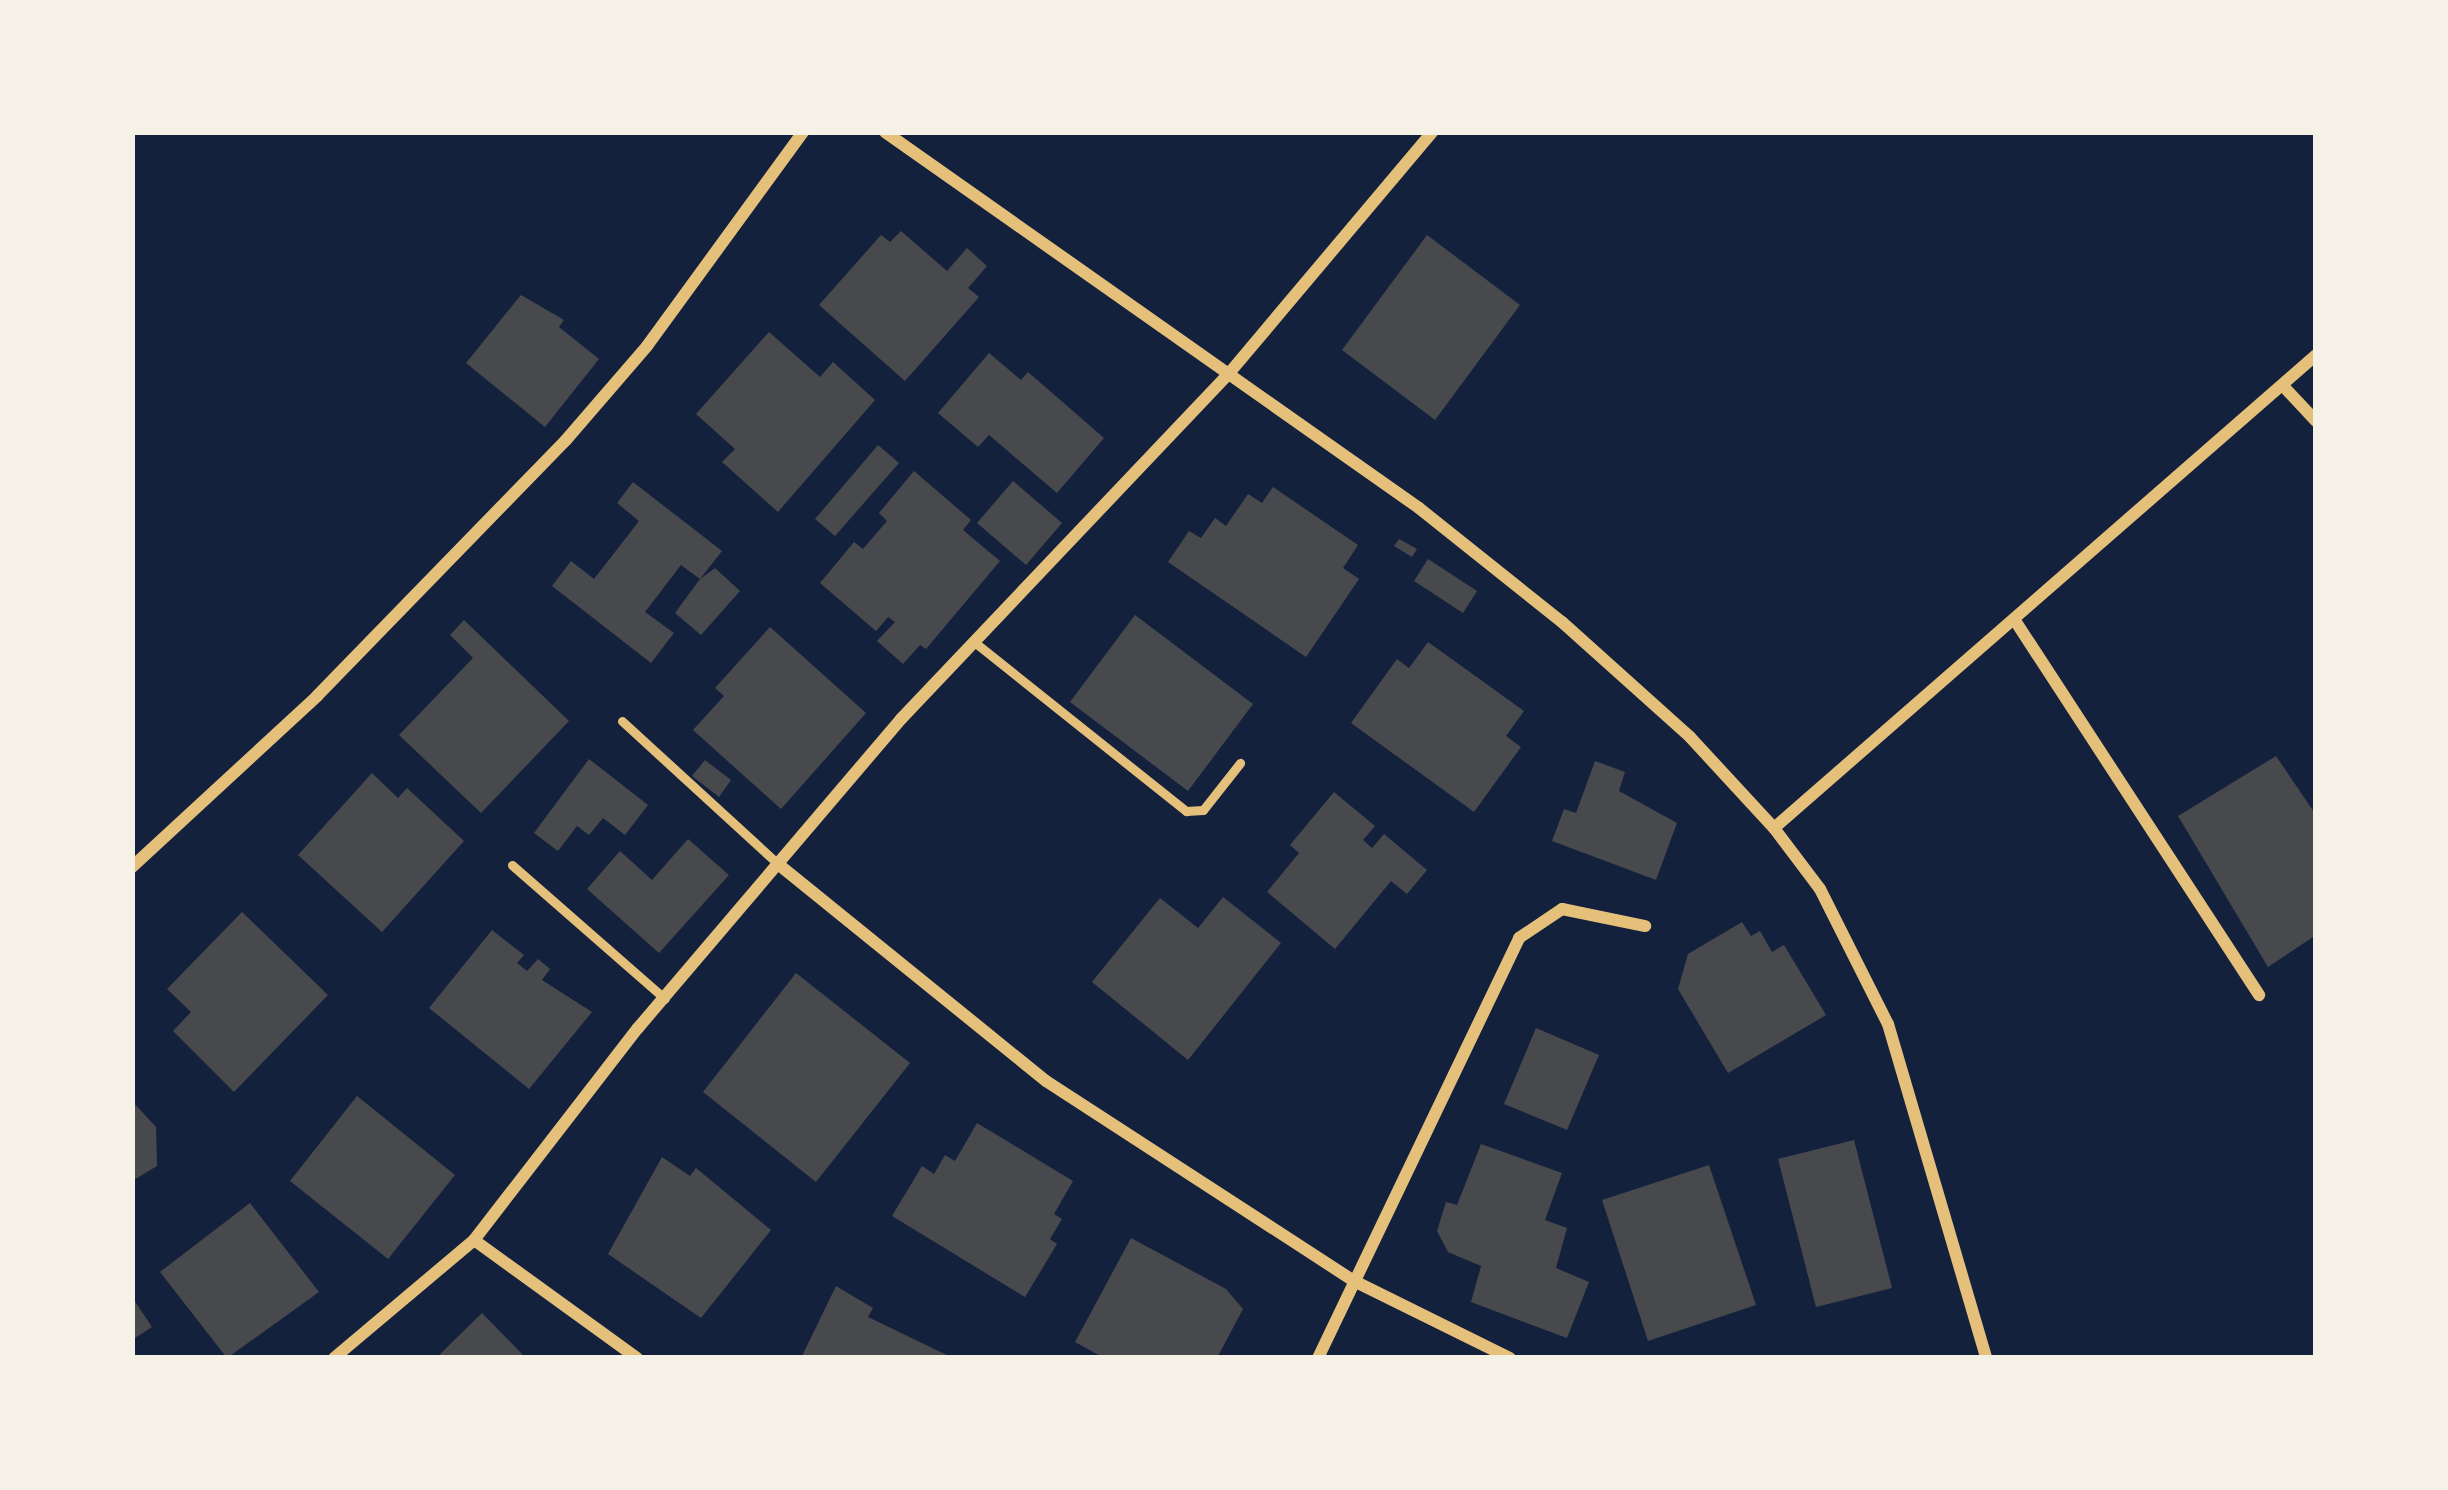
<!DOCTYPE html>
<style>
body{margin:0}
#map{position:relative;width:2448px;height:1490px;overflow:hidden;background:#14213d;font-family:"Exo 2",sans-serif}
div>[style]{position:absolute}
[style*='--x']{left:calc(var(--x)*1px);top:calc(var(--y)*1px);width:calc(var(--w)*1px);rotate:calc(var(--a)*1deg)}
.building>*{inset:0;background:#48494c}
.service>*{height:9px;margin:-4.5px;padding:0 4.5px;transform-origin:4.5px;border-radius:4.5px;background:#e5c07b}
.minor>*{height:12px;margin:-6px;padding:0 6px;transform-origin:6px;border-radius:6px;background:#e5c07b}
span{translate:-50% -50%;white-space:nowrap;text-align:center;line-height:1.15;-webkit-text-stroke:10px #f6f1e7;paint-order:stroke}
.frame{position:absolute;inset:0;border:135px solid #f6f1e7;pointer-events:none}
</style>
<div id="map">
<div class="building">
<div style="clip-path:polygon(901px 231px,947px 271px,967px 248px,987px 266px,968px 288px,979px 297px,905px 381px,819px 305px,881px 235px,890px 242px)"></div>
<div style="clip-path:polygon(1427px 235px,1520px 305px,1435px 420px,1342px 350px)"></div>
<div style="clip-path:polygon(521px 295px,564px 320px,559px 327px,599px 359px,545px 427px,466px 363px)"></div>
<div style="clip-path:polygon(769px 332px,820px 377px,833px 362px,875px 400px,778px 512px,722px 462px,735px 449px,696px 414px)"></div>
<div style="clip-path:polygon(989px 353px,1021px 380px,1028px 372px,1104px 438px,1057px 493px,989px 435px,978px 447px,938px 413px)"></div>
<div style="clip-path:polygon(878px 445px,899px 463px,835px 536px,815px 519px)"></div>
<div style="clip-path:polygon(914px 471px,971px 520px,963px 530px,1000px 561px,926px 649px,920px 645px,903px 664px,877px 641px,895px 622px,888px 617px,876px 631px,820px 583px,854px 542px,863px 549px,887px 521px,879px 513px)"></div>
<div style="clip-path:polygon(1013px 481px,1062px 523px,1026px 565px,977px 523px)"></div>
<div style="clip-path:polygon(633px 482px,722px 551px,700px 579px,715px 568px,740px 591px,701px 635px,675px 613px,700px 579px,681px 565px,645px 612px,674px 633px,651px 663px,552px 586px,571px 561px,594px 579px,639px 521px,617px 503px)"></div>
<div style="clip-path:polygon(1273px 487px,1358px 545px,1343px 568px,1359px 579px,1306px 657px,1168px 562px,1189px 531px,1201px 538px,1215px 518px,1226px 526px,1248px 494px,1262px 503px)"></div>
<div style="clip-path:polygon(1399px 539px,1417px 549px,1412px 557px,1394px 546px)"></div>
<div style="clip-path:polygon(1428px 559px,1477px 591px,1463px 613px,1414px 581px)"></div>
<div style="clip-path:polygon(1135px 615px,1253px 704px,1188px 791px,1070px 702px)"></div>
<div style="clip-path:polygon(464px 620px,569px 721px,481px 813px,399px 735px,473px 658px,450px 635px)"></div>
<div style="clip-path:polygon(770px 627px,866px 713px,781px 809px,693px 730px,724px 696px,715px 688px)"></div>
<div style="clip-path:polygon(1428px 642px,1524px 711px,1506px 736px,1521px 747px,1474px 812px,1351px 723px,1397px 659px,1409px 668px)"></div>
<div style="clip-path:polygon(2276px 756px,2316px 815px,2316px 935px,2268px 967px,2178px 816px)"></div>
<div style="clip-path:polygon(589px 759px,648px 805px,625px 835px,603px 818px,589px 835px,577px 826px,558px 851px,534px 833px)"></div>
<div style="clip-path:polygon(705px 760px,731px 780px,719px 797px,692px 776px)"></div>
<div style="clip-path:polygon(1595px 761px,1625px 772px,1619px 791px,1677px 823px,1656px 880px,1552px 841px,1564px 809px,1576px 813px)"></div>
<div style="clip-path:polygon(372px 773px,398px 798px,407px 788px,464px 841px,382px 932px,298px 855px)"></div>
<div style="clip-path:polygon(1334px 792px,1375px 826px,1363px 840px,1372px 848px,1384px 834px,1427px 870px,1407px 894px,1391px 881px,1335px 949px,1267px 892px,1299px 853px,1290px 845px)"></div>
<div style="clip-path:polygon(688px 839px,729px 875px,659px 953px,587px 889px,620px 851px,652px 880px)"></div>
<div style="clip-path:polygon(1223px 897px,1281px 943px,1188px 1060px,1092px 982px,1160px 898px,1198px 928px)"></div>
<div style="clip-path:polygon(242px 912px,328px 995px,234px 1092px,173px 1031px,191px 1012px,167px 989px)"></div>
<div style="clip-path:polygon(1742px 922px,1751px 936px,1760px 931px,1772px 952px,1784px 945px,1826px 1015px,1728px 1073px,1678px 989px,1688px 954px)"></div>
<div style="clip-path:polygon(492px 930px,524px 955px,517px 963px,527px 971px,538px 959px,550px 969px,542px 980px,592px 1012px,529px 1089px,429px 1008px)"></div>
<div style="clip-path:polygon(796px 973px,910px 1063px,816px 1182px,703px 1092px)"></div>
<div style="clip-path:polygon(1536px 1028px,1599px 1055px,1567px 1130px,1504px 1104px)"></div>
<div style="clip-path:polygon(357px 1096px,455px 1175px,388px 1259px,290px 1181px)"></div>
<div style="clip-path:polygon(132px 1101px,156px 1127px,157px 1166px,132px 1181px)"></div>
<div style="clip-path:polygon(977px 1123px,1073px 1181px,1054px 1214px,1062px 1219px,1050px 1239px,1057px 1244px,1025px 1297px,892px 1216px,922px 1166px,934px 1174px,945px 1155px,955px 1161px)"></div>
<div style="clip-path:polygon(1854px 1140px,1892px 1288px,1816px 1307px,1778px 1159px)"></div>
<div style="clip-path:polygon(1481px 1144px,1562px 1173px,1545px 1220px,1567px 1228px,1556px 1268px,1589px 1282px,1567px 1338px,1471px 1302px,1481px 1266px,1448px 1252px,1437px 1231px,1446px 1202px,1457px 1205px)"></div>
<div style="clip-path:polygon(662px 1157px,690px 1176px,696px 1168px,771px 1230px,701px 1318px,608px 1254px)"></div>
<div style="clip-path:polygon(1709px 1165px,1756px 1305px,1648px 1341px,1602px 1200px)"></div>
<div style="clip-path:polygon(250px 1203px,319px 1292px,227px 1358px,160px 1272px)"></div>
<div style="clip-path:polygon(1131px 1238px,1226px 1289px,1243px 1309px,1217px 1358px,1104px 1358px,1075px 1342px)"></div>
<div style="clip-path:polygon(836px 1286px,873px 1308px,868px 1317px,953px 1358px,801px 1358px)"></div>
<div style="clip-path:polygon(132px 1297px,152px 1327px,132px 1340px)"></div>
<div style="clip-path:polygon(482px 1313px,526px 1358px,436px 1358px)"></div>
</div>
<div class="service">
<div style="--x:973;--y:641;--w:273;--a:38.6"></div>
<div style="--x:1186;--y:811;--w:17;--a:-3"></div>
<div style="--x:1203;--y:810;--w:60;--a:-51.8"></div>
<div style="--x:622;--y:721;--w:212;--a:42.5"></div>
<div style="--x:512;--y:865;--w:203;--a:41.2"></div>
</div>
<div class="minor">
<div style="--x:885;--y:132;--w:653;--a:35.15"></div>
<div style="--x:1419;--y:508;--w:183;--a:38.6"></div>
<div style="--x:1562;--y:622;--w:172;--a:41.9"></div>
<div style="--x:1690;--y:737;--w:124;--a:47.3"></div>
<div style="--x:1774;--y:828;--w:76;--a:53"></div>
<div style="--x:1820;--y:889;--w:151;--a:63.3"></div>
<div style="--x:1888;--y:1024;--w:348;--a:73.6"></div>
<div style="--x:2285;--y:388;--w:45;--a:46.8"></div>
<div style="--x:2014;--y:619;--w:449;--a:56.9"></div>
<div style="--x:1774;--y:828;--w:719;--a:-41.11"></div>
<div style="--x:778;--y:864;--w:345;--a:39"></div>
<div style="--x:1046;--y:1081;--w:367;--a:33"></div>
<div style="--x:1354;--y:1281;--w:174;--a:26.3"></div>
<div style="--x:132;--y:867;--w:252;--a:-42.7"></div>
<div style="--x:317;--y:696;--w:357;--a:-45.8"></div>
<div style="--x:566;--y:440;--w:124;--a:-49.2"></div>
<div style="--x:647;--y:346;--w:265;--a:-53.9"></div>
<div style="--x:474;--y:1240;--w:201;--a:35.9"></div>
<div style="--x:334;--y:1358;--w:183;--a:-40.1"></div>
<div style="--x:474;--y:1240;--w:268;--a:-52.3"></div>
<div style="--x:638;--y:1028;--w:406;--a:-49.6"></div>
<div style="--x:901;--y:719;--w:480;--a:-46.5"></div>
<div style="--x:1231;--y:371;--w:312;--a:-49.9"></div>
<div style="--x:1318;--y:1358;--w:466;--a:-64.4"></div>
<div style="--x:1519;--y:938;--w:52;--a:-34"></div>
<div style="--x:1562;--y:909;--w:85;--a:11.6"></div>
</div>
<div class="frame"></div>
</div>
